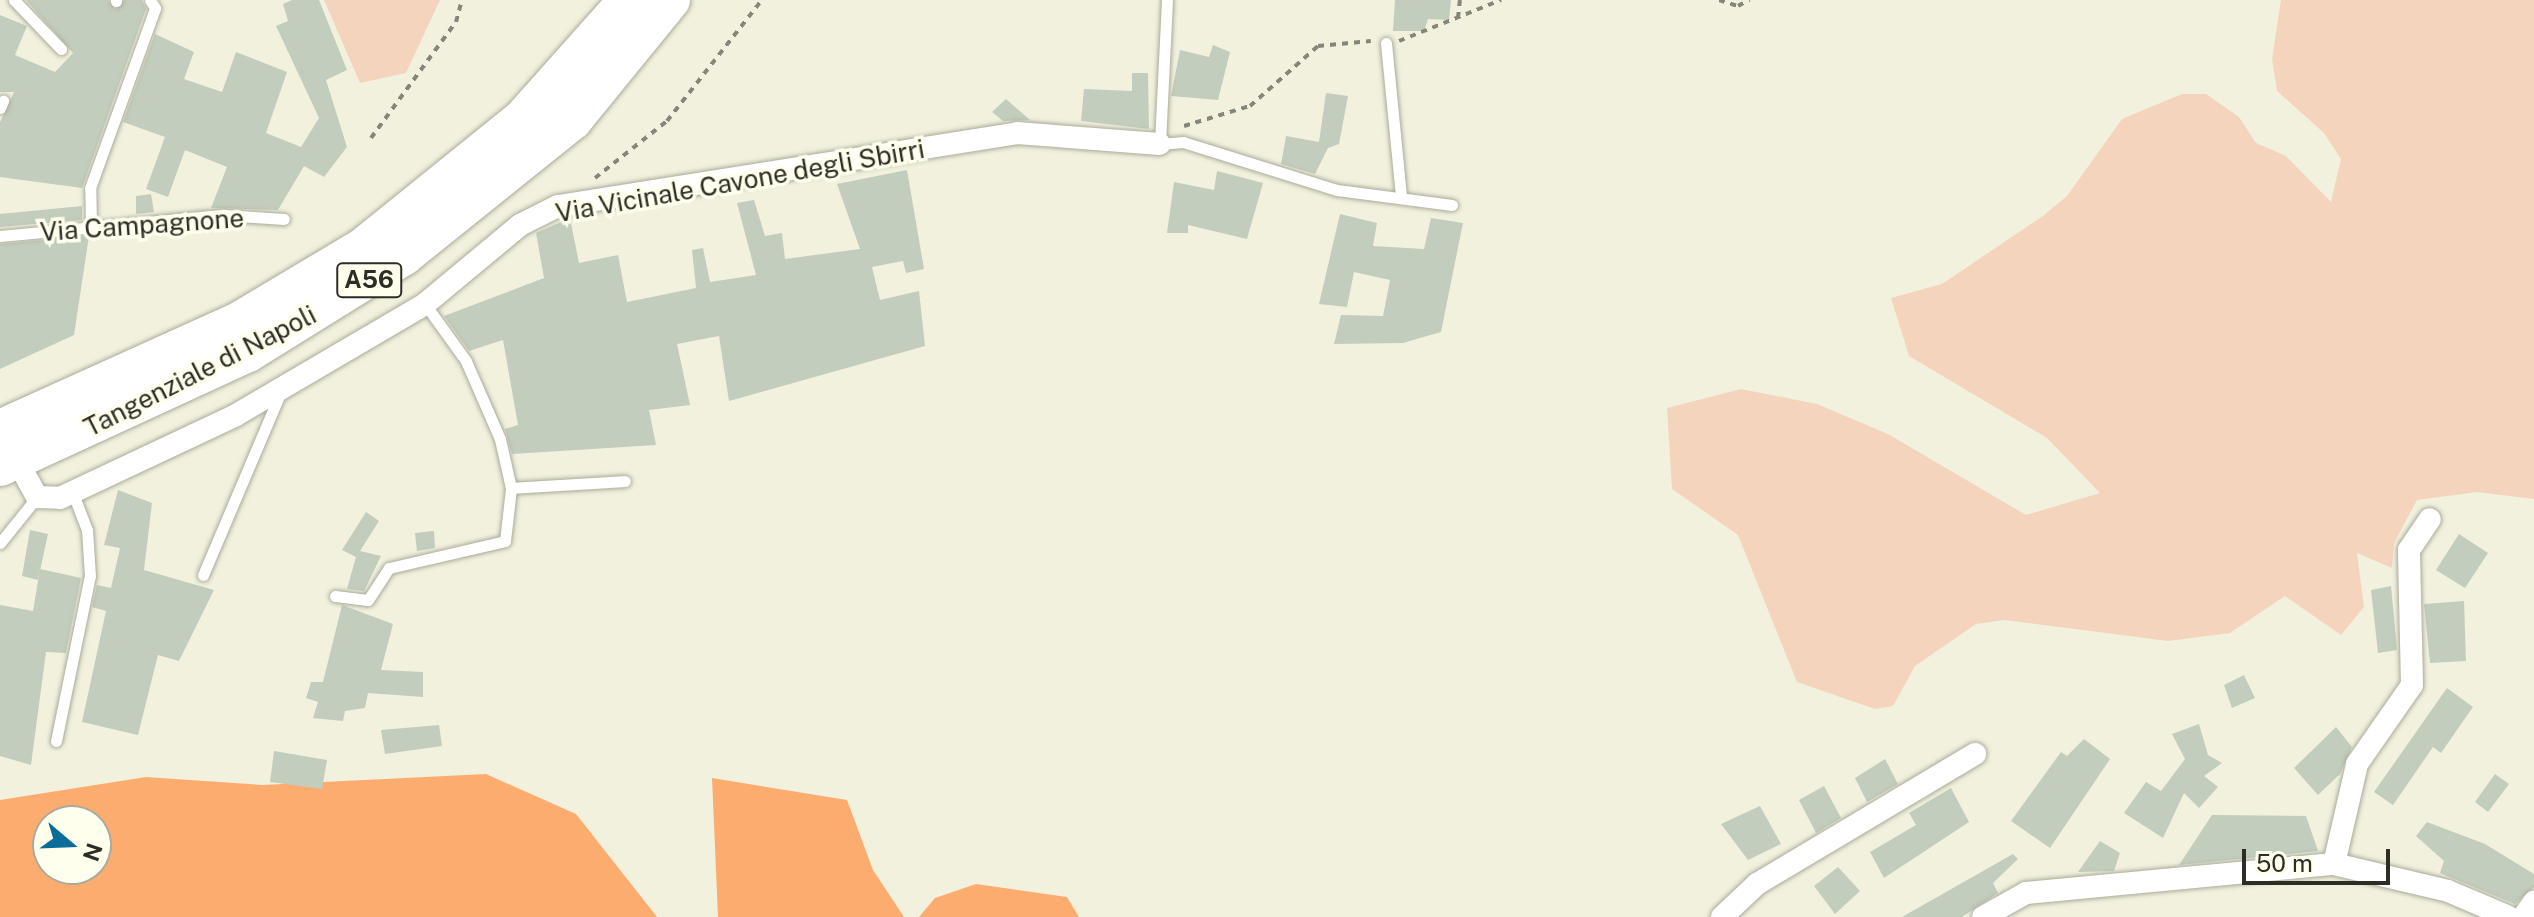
<!DOCTYPE html>
<style>
body{margin:0}
#map{position:relative;width:2534px;height:917px;overflow:hidden;background:#f1f1de;font-family:"Public Sans",sans-serif}
div>[style]{position:absolute}
[style*='--x']{left:calc(var(--x)*1px);top:calc(var(--y)*1px);width:calc(var(--w)*1px);rotate:calc(var(--a)*1deg)}
.green>*{inset:0;background:#f5d4be}
.forest>*{inset:0;background:#fdac6f}
.building>*{inset:0;background:#c3cdbd}
.path>*{height:4px;margin-top:-2px;transform-origin:0;background:repeating-linear-gradient(90deg,#858579 0 6px,transparent 0 12px)}
.roads{filter:drop-shadow(0 0 2px #aaab99) drop-shadow(0 0 2px #aaab99)}
.service>*{height:11px;margin:-5.5px;padding:0 5.5px;transform-origin:5.5px;border-radius:5.5px;background:#fff}
.minor>*{height:22px;margin:-11px;padding:0 11px;transform-origin:11px;border-radius:11px;background:#fff}
.motorway>*{height:40px;margin:-20px;padding:0 20px;transform-origin:20px;border-radius:20px;background:#fff}
span{translate:-50% -50%;white-space:nowrap;text-align:center;line-height:1.15;-webkit-text-stroke:7px #feffec;paint-order:stroke}
.shield-label span{padding:2px 6px;background:#feffec;border:2px solid;border-radius:6px;-webkit-text-stroke-width:0}
.shield-label{font-size:24px;color:#2d2d26;font-weight:700}
.street-label{font-size:26px;color:#2d2d26}
.north{position:absolute;left:32px;top:805px;width:80px;height:80px;box-sizing:border-box;background:#feffec;border:2px solid #aaab9d;border-radius:50%;rotate:109deg;font-size:22px;font-weight:700;line-height:32px;text-align:center;color:#2d2d26}
.north::after{content:'';display:block;margin:auto;width:28px;height:36px;background:#0a6c9a;clip-path:polygon(50% 0,100% 100%,50% 72%,0 100%)}
.scale{position:absolute;left:2242px;top:849px;width:148px;height:36px;box-sizing:border-box;border:4px solid #2d2d26;border-top:0;padding-left:10px;font-size:24px;line-height:28px;white-space:nowrap;color:#2d2d26;-webkit-text-stroke:6px #feffec;paint-order:stroke}
</style>
<div id="map">
<div class="green">
<div style="clip-path:polygon(324px 0,440px 0,406px 73px,360px 83px)"></div>
<div style="clip-path:polygon(2281px 0,2534px 0,2534px 499px,2477px 492px,2417px 500px,2394px 543px,2392px 568px,2357px 553px,2364px 607px,2341px 635px,2285px 596px,2230px 633px,2168px 641px,2004px 620px,1976px 624px,1915px 666px,1893px 706px,1875px 709px,1797px 682px,1738px 535px,1672px 489px,1667px 408px,1741px 389px,1817px 404px,1888px 434px,2026px 515px,2100px 493px,2047px 438px,1909px 356px,1891px 298px,1942px 284px,2043px 216px,2067px 196px,2122px 119px,2182px 94px,2206px 94px,2239px 117px,2256px 143px,2286px 156px,2331px 202px,2341px 159px,2324px 133px,2277px 91px,2272px 59px)"></div>
</div>
<div class="forest">
<div style="clip-path:polygon(evenodd,486px 774px,576px 814px,657px 917px,0 917px,0 800px,146px 777px,262px 785px,486px 774px,48px 821px,96px 821px,96px 869px,48px 869px,48px 821px)"></div>
<div style="clip-path:polygon(712px 778px,847px 800px,873px 870px,904px 917px,718px 917px)"></div>
<div style="clip-path:polygon(976px 884px,1067px 897px,1079px 917px,919px 917px,935px 898px)"></div>
</div>
<div class="building">
<div style="clip-path:polygon(26px 0,108px 0,115px 9px,124px 0,142px 0,146px 9px,82px 188px,0 177px,0 122px,14px 92px,0 92px,0 15px,27px 26px,15px 55px,55px 72px,73px 53px)"></div>
<div style="clip-path:polygon(292px 0,319px 0,347px 70px,326px 80px,347px 147px,324px 177px,304px 166px,278px 210px,211px 208px,227px 167px,185px 150px,168px 197px,146px 189px,165px 137px,123px 122px,155px 34px,194px 52px,184px 79px,222px 92px,236px 52px,287px 72px,266px 133px,301px 147px,319px 118px,276px 26px,288px 21px,283px 4px)"></div>
<div style="clip-path:polygon(1395px 0,1451px 0,1449px 20px,1428px 19px,1424px 31px,1393px 31px)"></div>
<div style="clip-path:polygon(1213px 45px,1230px 52px,1218px 100px,1171px 96px,1180px 50px,1209px 57px)"></div>
<div style="clip-path:polygon(1132px 73px,1148px 73px,1149px 129px,1081px 121px,1084px 89px,1132px 91px)"></div>
<div style="clip-path:polygon(1326px 93px,1348px 96px,1339px 144px,1328px 148px,1315px 174px,1281px 164px,1286px 136px,1319px 142px)"></div>
<div style="clip-path:polygon(1006px 99px,1030px 120px,1003px 121px,992px 112px)"></div>
<div style="clip-path:polygon(907px 170px,924px 269px,906px 273px,903px 261px,872px 267px,880px 300px,919px 291px,925px 346px,729px 401px,719px 336px,677px 344px,690px 405px,649px 410px,656px 445px,512px 454px,505px 429px,518px 425px,503px 340px,469px 351px,444px 316px,544px 278px,536px 233px,570px 218px,579px 263px,618px 255px,627px 302px,696px 288px,692px 250px,703px 248px,710px 282px,756px 275px,737px 203px,754px 200px,765px 236px,782px 233px,785px 259px,860px 249px,837px 184px)"></div>
<div style="clip-path:polygon(1217px 171px,1263px 183px,1247px 239px,1188px 225px,1188px 233px,1167px 233px,1174px 182px,1214px 190px)"></div>
<div style="clip-path:polygon(151px 194px,154px 212px,136px 214px,136px 196px)"></div>
<div style="clip-path:polygon(82px 206px,82px 220px,0 227px,0 214px)"></div>
<div style="clip-path:polygon(1340px 214px,1377px 223px,1373px 246px,1424px 249px,1431px 218px,1463px 223px,1441px 332px,1403px 343px,1334px 344px,1341px 315px,1383px 316px,1390px 280px,1354px 272px,1347px 307px,1319px 304px)"></div>
<div style="clip-path:polygon(89px 236px,74px 335px,0 369px,0 244px)"></div>
<div style="clip-path:polygon(118px 490px,152px 503px,144px 570px,214px 590px,179px 661px,158px 655px,138px 735px,82px 722px,106px 611px,92px 607px,97px 585px,111px 588px,120px 548px,104px 545px)"></div>
<div style="clip-path:polygon(366px 512px,379px 521px,360px 551px,381px 556px,364px 591px,347px 589px,356px 557px,342px 550px)"></div>
<div style="clip-path:polygon(30px 530px,48px 534px,38px 580px,22px 576px)"></div>
<div style="clip-path:polygon(434px 531px,435px 548px,417px 551px,415px 533px)"></div>
<div style="clip-path:polygon(2459px 534px,2488px 553px,2465px 588px,2436px 570px)"></div>
<div style="clip-path:polygon(40px 569px,81px 578px,66px 653px,46px 652px,31px 765px,0 756px,0 605px,33px 611px)"></div>
<div style="clip-path:polygon(2391px 586px,2397px 650px,2378px 653px,2371px 590px)"></div>
<div style="clip-path:polygon(2464px 601px,2466px 661px,2430px 663px,2424px 604px)"></div>
<div style="clip-path:polygon(342px 605px,393px 624px,381px 670px,423px 672px,423px 697px,368px 693px,365px 708px,345px 711px,343px 721px,313px 718px,318px 702px,306px 698px,311px 682px,323px 682px)"></div>
<div style="clip-path:polygon(2244px 675px,2255px 698px,2232px 708px,2224px 685px)"></div>
<div style="clip-path:polygon(2447px 688px,2473px 707px,2441px 753px,2433px 747px,2393px 805px,2374px 792px)"></div>
<div style="clip-path:polygon(2199px 724px,2208px 755px,2222px 763px,2204px 776px,2218px 787px,2199px 808px,2184px 793px,2163px 838px,2124px 813px,2146px 782px,2161px 791px,2185px 759px,2172px 734px)"></div>
<div style="clip-path:polygon(439px 725px,442px 746px,385px 754px,381px 730px)"></div>
<div style="clip-path:polygon(2336px 727px,2352px 747px,2340px 774px,2318px 795px,2294px 768px)"></div>
<div style="clip-path:polygon(2084px 739px,2110px 759px,2050px 848px,2011px 821px,2061px 752px,2067px 756px)"></div>
<div style="clip-path:polygon(274px 751px,327px 760px,322px 789px,270px 782px)"></div>
<div style="clip-path:polygon(1885px 759px,1898px 784px,1867px 802px,1855px 778px)"></div>
<div style="clip-path:polygon(2495px 774px,2509px 784px,2488px 812px,2475px 802px)"></div>
<div style="clip-path:polygon(1824px 786px,1841px 818px,1816px 833px,1799px 800px)"></div>
<div style="clip-path:polygon(1951px 788px,1969px 822px,1884px 878px,1870px 852px,1916px 825px,1909px 813px)"></div>
<div style="clip-path:polygon(1760px 806px,1781px 844px,1748px 860px,1721px 824px)"></div>
<div style="clip-path:polygon(2212px 815px,2306px 816px,2318px 851px,2179px 865px)"></div>
<div style="clip-path:polygon(2427px 822px,2485px 844px,2534px 874px,2534px 887px,2515px 904px,2440px 873px,2444px 861px,2416px 836px)"></div>
<div style="clip-path:polygon(2100px 841px,2120px 853px,2114px 871px,2078px 872px)"></div>
<div style="clip-path:polygon(2013px 854px,2018px 859px,1993px 883px,1998px 893px,1962px 917px,1902px 917px)"></div>
<div style="clip-path:polygon(1838px 867px,1860px 891px,1835px 914px,1814px 886px)"></div>
</div>
<div class="path">
<div style="--x:1719;--y:0;--w:20;--a:18"></div>
<div style="--x:1738;--y:6;--w:13;--a:-29"></div>
<div style="--x:1458;--y:18;--w:18;--a:-84"></div>
<div style="--x:1399;--y:41;--w:110;--a:-21.9"></div>
<div style="--x:1184;--y:126;--w:69;--a:-16.9"></div>
<div style="--x:1250;--y:106;--w:91;--a:-41.4"></div>
<div style="--x:1318;--y:46;--w:53;--a:-5.4"></div>
<div style="--x:371;--y:138;--w:144;--a:-53.8"></div>
<div style="--x:456;--y:22;--w:23;--a:-75"></div>
<div style="--x:595;--y:178;--w:92;--a:-38.4"></div>
<div style="--x:667;--y:121;--w:154;--a:-51.9"></div>
</div>
<div class="roads">
<div class="service">
<div style="--x:14;--y:0;--w:68;--a:46.2"></div>
<div style="--x:116;--y:0;--w:1;--a:90"></div>
<div style="--x:1167;--y:0;--w:144;--a:92.8"></div>
<div style="--x:1160;--y:144;--w:23;--a:-5"></div>
<div style="--x:1183;--y:142;--w:161;--a:17.3"></div>
<div style="--x:1337;--y:190;--w:116;--a:7.4"></div>
<div style="--x:1386;--y:43;--w:154;--a:84.4"></div>
<div style="--x:0;--y:108;--w:8;--a:-67"></div>
<div style="--x:91;--y:227;--w:39;--a:-91"></div>
<div style="--x:90;--y:188;--w:191;--a:-70.1"></div>
<div style="--x:155;--y:8;--w:9;--a:-122"></div>
<div style="--x:0;--y:236;--w:225;--a:-5.4"></div>
<div style="--x:224;--y:215;--w:60;--a:3.8"></div>
<div style="--x:511;--y:488;--w:114;--a:-3.5"></div>
<div style="--x:0;--y:543;--w:59;--a:-51.2"></div>
<div style="--x:203;--y:575;--w:200;--a:-67"></div>
<div style="--x:335;--y:596;--w:33;--a:7"></div>
<div style="--x:368;--y:600;--w:38;--a:-57"></div>
<div style="--x:389;--y:568;--w:119;--a:-13.1"></div>
<div style="--x:505;--y:541;--w:53;--a:-83.5"></div>
<div style="--x:511;--y:488;--w:50;--a:-102.7"></div>
<div style="--x:500;--y:439;--w:85;--a:-113.6"></div>
<div style="--x:466;--y:361;--w:70;--a:-125.7"></div>
<div style="--x:56;--y:741;--w:168;--a:-78.4"></div>
<div style="--x:90;--y:576;--w:46;--a:-93.7"></div>
<div style="--x:87;--y:530;--w:40;--a:-111"></div>
</div>
<div class="minor">
<div style="--x:26;--y:477;--w:23;--a:61"></div>
<div style="--x:37;--y:497;--w:23;--a:2"></div>
<div style="--x:60;--y:498;--w:195;--a:-25.2"></div>
<div style="--x:236;--y:415;--w:219;--a:-30.4"></div>
<div style="--x:425;--y:304;--w:124;--a:-39.7"></div>
<div style="--x:520;--y:225;--w:42;--a:-26.6"></div>
<div style="--x:558;--y:206;--w:465;--a:-9"></div>
<div style="--x:1017;--y:133;--w:143;--a:4.4"></div>
<div style="--x:2334;--y:864;--w:103;--a:-77"></div>
<div style="--x:2357;--y:764;--w:96;--a:-55.2"></div>
<div style="--x:2412;--y:685;--w:135;--a:-91.3"></div>
<div style="--x:2409;--y:550;--w:37;--a:-56"></div>
<div style="--x:1722;--y:917;--w:48;--a:-43.3"></div>
<div style="--x:1757;--y:884;--w:254;--a:-30.8"></div>
<div style="--x:1983;--y:917;--w:49;--a:-29.2"></div>
<div style="--x:2026;--y:893;--w:309;--a:-5.4"></div>
<div style="--x:2334;--y:864;--w:117;--a:13.3"></div>
<div style="--x:2448;--y:891;--w:66;--a:23.1"></div>
<div style="--x:2523;--y:917;--w:19;--a:-54"></div>
</div>
<div class="motorway">
<div style="--x:0;--y:430;--w:265;--a:-24.3"></div>
<div style="--x:241;--y:321;--w:141;--a:-30.8"></div>
<div style="--x:362;--y:249;--w:206;--a:-38.9"></div>
<div style="--x:522;--y:120;--w:161;--a:-48.3"></div>
<div style="--x:0;--y:466;--w:273;--a:-24.7"></div>
<div style="--x:248;--y:352;--w:184;--a:-31.9"></div>
<div style="--x:404;--y:255;--w:216;--a:-38.8"></div>
<div style="--x:572;--y:120;--w:155;--a:-50.8"></div>
</div>
</div>
<div class="shield-label">
<span style="left:369px;top:280px">A56</span>
</div>
<div class="street-label">
<span style="left:740px;top:181px;rotate:-10deg">Via Vicinale Cavone degli Sbirri</span>
<span style="left:142px;top:225px;rotate:-4deg">Via Campagnone</span>
<span style="left:200px;top:371px;rotate:-27deg">Tangenziale di Napoli</span>
</div>
<div class="north">N</div>
<div class="scale">50 m</div>
</div>
